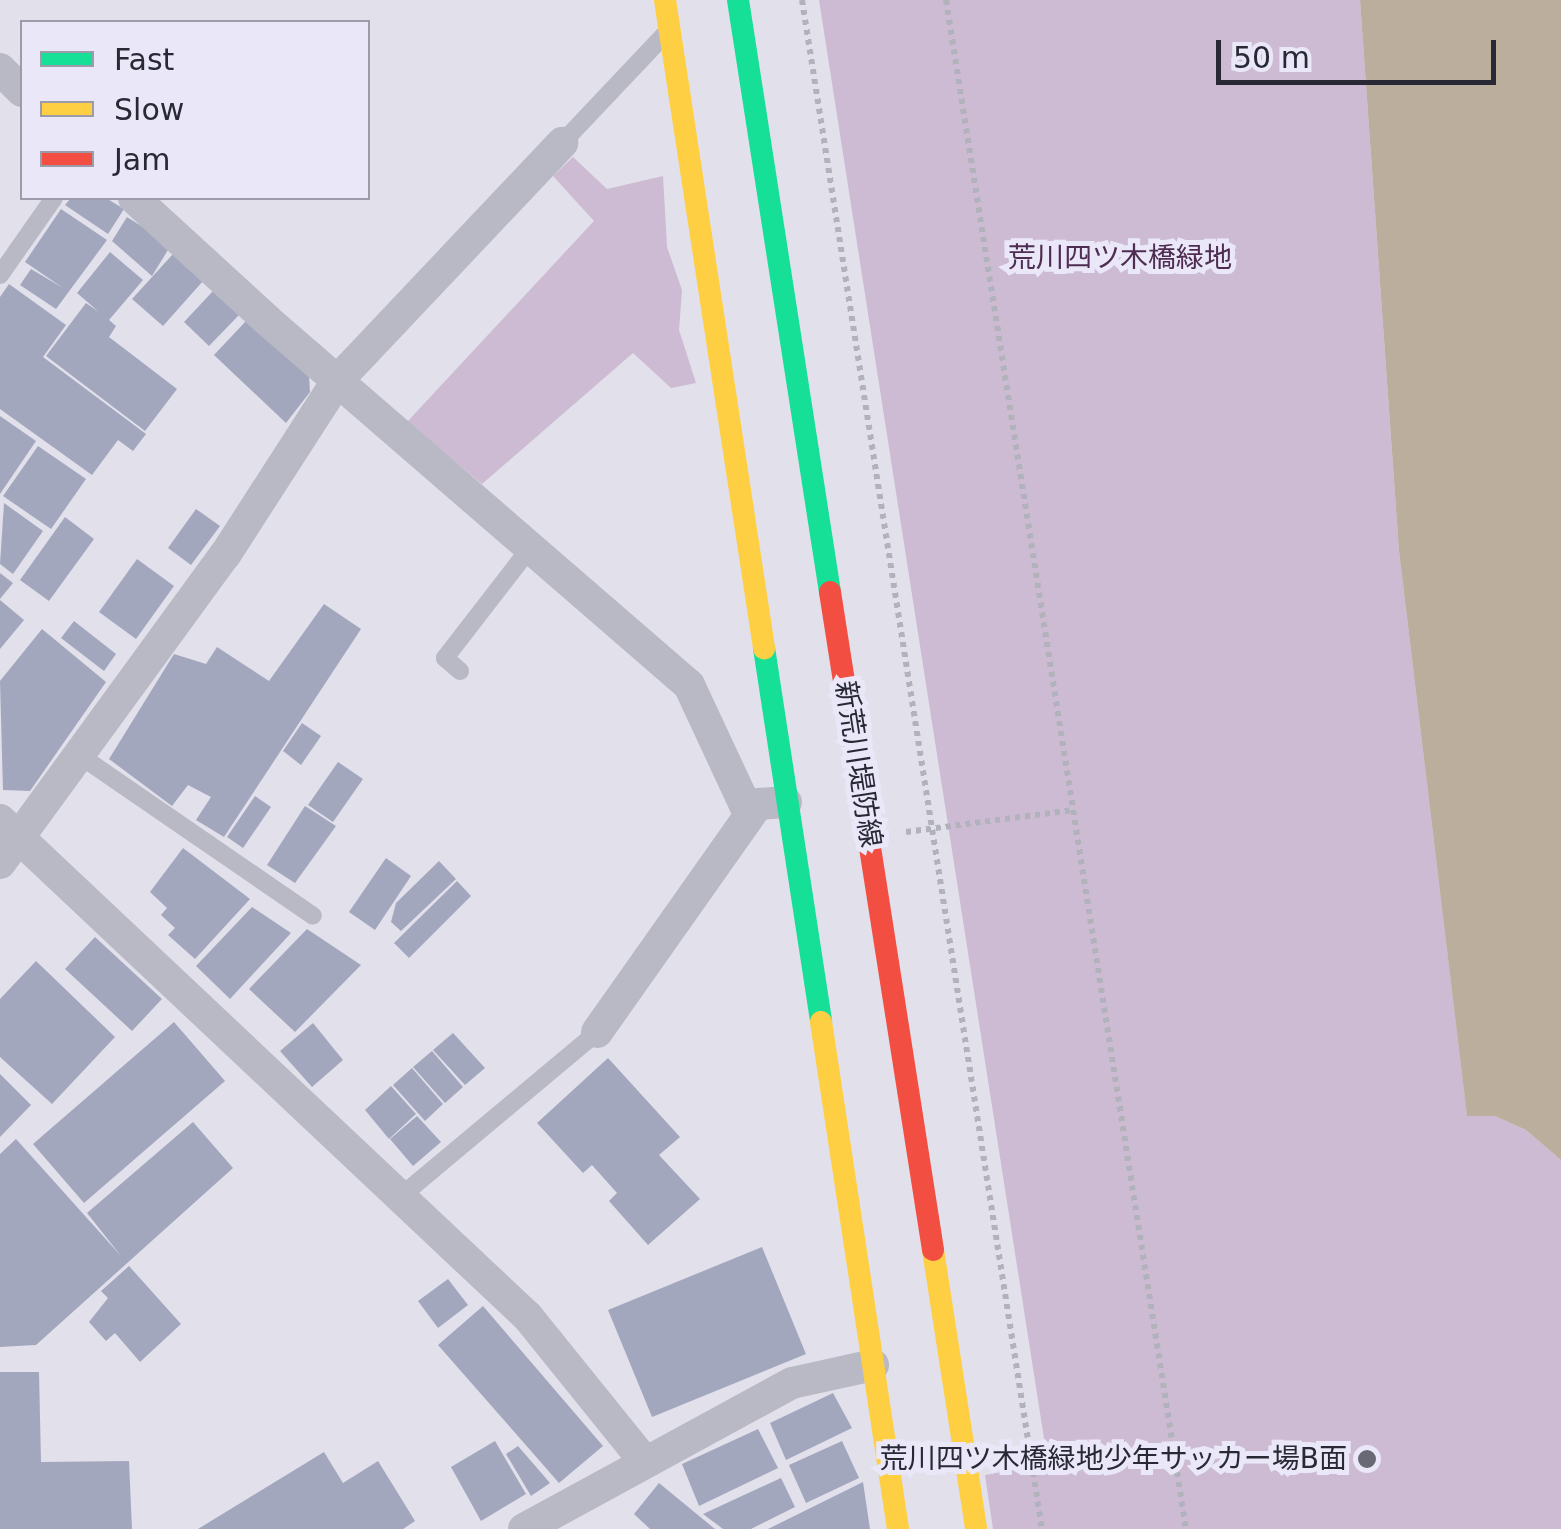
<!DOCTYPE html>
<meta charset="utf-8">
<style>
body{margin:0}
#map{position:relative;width:1561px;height:1529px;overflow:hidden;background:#e1e0eb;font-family:"DejaVu Sans","Noto Sans JP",sans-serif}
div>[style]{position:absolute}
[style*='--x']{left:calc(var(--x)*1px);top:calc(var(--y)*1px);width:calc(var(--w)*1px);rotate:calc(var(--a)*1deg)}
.green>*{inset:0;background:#ccbbd2}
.water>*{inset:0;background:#bcae9d}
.building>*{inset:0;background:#a3a7be}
.path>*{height:6px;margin-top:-3px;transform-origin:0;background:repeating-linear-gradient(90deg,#b2b2bd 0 5px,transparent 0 10px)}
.lane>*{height:18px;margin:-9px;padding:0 9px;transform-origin:9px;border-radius:9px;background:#b9b9c5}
.street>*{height:32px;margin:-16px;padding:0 16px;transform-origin:16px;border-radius:16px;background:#b9b9c5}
.fast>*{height:22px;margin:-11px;padding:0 11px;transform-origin:11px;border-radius:11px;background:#16e098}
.slow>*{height:22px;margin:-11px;padding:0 11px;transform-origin:11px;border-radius:11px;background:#ffcf43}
.jam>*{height:22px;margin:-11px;padding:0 11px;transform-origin:11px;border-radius:11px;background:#f24e42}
.dots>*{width:28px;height:28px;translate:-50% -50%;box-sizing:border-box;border:5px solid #e9e7f8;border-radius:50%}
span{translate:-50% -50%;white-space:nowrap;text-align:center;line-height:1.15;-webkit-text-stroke:10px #e9e7f8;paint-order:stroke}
.park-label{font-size:28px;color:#4f2d52}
.street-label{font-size:28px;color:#282935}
.poi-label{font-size:28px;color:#282935}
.right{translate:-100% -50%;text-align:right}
.legend{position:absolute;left:20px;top:20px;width:350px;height:180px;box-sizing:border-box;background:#e9e7f8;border:2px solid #9c9baa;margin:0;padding:12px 18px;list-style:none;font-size:30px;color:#282935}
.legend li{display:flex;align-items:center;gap:20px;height:50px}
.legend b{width:50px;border:2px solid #9c9baa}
.scale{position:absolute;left:1216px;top:40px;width:280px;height:45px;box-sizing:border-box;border:5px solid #282935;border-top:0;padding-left:12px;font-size:30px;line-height:35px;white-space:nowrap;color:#282935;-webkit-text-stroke:8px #e9e7f8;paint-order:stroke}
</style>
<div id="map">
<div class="green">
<div style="clip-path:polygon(819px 0,1360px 0,1399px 551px,1467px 1115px,1495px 1116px,1526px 1130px,1561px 1160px,1561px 1529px,993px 1529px,985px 1475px,1048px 1464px)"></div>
<div style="clip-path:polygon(573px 157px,607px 189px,663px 176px,667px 247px,682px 290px,679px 330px,696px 383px,671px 388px,633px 353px,482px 484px,407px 422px,594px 221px,553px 176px)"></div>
</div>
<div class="water">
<div style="clip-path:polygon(1360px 0,1561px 0,1561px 1160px,1526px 1130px,1495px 1116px,1467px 1116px,1399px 551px)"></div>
</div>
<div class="building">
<div style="clip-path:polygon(71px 198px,106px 198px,124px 209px,108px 234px,65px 205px)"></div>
<div style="clip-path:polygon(61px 209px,107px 240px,56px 309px,20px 285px,31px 269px,63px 288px,25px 262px)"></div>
<div style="clip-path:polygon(127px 217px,171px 245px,152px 276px,112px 241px)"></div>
<div style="clip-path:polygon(110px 252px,143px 280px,109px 320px,116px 326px,109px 337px,177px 389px,145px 431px,46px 356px,86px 303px,99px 312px,77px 293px)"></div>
<div style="clip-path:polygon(173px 254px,203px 281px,163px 326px,132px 299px)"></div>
<div style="clip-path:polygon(9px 284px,66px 325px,43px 357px,146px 434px,133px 451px,118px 440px,92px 475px,0 409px,0 297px)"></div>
<div style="clip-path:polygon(214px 290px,239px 315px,209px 346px,184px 322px)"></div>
<div style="clip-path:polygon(246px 321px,309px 375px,310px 392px,286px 423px,214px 355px)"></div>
<div style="clip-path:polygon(0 416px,36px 441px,0 494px)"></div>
<div style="clip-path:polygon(38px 446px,86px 479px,51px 529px,3px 496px)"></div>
<div style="clip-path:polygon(4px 503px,43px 531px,13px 574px,0 564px)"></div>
<div style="clip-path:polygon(196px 509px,220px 526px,191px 565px,168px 548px)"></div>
<div style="clip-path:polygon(65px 517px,94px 539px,49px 601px,20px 580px)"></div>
<div style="clip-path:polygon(137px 559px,174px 586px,136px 639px,99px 612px)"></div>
<div style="clip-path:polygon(0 573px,13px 583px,0 599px)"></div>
<div style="clip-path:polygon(0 600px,24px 620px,0 649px)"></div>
<div style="clip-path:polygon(324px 604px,361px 629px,224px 837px,196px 820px,211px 797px,188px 785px,172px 806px,109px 759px,174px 654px,206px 664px,217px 647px,269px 681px)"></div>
<div style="clip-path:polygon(74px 621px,116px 654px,104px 671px,61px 638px)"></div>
<div style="clip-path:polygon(42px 629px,106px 682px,30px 791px,3px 790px,0 681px)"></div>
<div style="clip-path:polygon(302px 723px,321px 736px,301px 765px,283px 751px)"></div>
<div style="clip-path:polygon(338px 762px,363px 779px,333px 822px,308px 805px)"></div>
<div style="clip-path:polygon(255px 796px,271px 807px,243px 848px,227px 837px)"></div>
<div style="clip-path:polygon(305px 806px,336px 826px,295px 883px,267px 865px)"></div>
<div style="clip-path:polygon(183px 848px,250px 899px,195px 959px,168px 935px,175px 928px,161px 915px,167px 908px,150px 892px)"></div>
<div style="clip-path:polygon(386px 858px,411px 876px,375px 930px,349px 912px)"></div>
<div style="clip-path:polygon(439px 861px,456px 879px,401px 931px,391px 922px,396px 903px)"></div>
<div style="clip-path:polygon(457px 881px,471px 896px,409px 958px,394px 943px)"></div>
<div style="clip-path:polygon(252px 907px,291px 933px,230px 999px,196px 966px)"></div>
<div style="clip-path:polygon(307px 929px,361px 965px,295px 1032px,249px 989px)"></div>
<div style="clip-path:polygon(95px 937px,162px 999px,132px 1031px,65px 969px)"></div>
<div style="clip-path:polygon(36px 961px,115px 1037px,52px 1104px,0 1057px,0 999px)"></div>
<div style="clip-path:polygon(174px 1022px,225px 1081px,84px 1203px,33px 1144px)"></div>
<div style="clip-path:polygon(313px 1023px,343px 1060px,312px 1087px,280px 1051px)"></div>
<div style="clip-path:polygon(453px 1033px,485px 1068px,465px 1085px,433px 1050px)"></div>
<div style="clip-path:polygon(432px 1051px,463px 1087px,445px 1103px,413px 1067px)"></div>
<div style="clip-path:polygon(608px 1058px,680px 1137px,659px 1155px,700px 1199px,648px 1245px,609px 1201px,617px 1193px,592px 1165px,583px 1173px,537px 1123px)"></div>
<div style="clip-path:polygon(412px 1068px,443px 1104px,425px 1121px,393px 1085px)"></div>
<div style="clip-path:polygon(0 1074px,31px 1105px,0 1137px)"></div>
<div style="clip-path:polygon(391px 1086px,416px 1114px,389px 1139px,365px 1110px)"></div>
<div style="clip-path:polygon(417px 1116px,441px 1142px,413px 1166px,390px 1139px)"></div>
<div style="clip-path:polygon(193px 1122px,233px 1168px,36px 1345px,0 1347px,0 1154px,16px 1139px,121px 1256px,87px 1213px)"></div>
<div style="clip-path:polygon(762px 1247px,806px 1354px,652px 1417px,608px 1310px)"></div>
<div style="clip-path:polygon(129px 1266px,181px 1324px,140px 1362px,115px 1333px,106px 1341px,89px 1322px,108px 1298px,101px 1291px)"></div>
<div style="clip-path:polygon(448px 1279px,468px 1305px,438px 1328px,418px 1301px)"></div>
<div style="clip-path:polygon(483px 1306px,603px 1446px,559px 1483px,438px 1345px)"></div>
<div style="clip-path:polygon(0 1372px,39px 1372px,41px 1462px,129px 1461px,132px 1529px,0 1529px)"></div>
<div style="clip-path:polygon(833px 1393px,852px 1428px,786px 1460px,770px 1423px)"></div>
<div style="clip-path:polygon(758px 1429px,778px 1468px,699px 1506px,682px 1464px)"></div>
<div style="clip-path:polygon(495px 1441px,526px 1494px,481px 1521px,451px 1467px)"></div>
<div style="clip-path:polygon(842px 1441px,859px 1478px,806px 1503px,789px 1465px)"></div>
<div style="clip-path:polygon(518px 1446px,550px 1483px,531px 1496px,506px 1454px)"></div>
<div style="clip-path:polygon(324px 1452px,343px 1483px,378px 1461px,415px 1521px,403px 1529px,198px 1529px)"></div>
<div style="clip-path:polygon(781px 1478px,795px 1507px,751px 1529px,723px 1529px,703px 1514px)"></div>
<div style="clip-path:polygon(863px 1482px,870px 1529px,768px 1529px)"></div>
<div style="clip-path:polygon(659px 1483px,715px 1529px,650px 1529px,634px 1514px)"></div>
</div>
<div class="path">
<div style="--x:802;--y:0;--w:1548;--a:81.08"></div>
<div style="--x:946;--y:0;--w:1548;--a:81.08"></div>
<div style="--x:906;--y:832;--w:169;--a:-7.5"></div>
</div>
<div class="lane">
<div style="--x:562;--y:143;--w:150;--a:-46.6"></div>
<div style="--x:0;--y:275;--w:94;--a:-55"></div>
<div style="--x:460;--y:671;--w:20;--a:-139"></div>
<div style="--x:445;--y:658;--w:139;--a:-52.3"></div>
<div style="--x:82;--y:757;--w:280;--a:34.5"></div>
<div style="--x:400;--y:1197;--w:257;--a:-39.9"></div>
</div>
<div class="street">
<div style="--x:0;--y:69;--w:31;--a:45"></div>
<div style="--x:134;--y:198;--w:180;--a:42.5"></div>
<div style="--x:267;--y:320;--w:558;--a:40.86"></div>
<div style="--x:689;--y:685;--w:132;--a:65"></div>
<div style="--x:745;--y:805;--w:41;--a:-4.2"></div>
<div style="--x:0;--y:820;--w:725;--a:43.27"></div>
<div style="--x:528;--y:1317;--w:186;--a:51.1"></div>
<div style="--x:0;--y:863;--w:381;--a:-53.9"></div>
<div style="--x:225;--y:555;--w:207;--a:-57.2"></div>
<div style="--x:337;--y:381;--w:328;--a:-46.6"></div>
<div style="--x:597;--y:1032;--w:276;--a:-54.8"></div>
<div style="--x:524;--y:1529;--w:305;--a:-28.6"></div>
<div style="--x:792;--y:1383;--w:83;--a:-12.5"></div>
</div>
<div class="fast">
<div style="--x:738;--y:0;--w:599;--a:81.17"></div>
<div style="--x:764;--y:648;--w:378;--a:81.3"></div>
</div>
<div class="slow">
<div style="--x:665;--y:0;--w:656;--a:81.31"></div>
<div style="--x:821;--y:1022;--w:513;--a:81.36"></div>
<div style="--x:933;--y:1250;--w:282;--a:81.2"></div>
</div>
<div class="jam">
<div style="--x:830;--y:592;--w:666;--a:81.1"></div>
</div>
<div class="dots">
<div style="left:1367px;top:1459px;background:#696975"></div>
</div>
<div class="park-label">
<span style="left:1120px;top:258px">荒川四ツ木橋緑地</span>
</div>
<div class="street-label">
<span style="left:858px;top:764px;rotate:81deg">新荒川堤防線</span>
</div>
<div class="poi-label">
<span class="right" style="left:1347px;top:1459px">荒川四ツ木橋緑地少年サッカー場B面</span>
</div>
<ul class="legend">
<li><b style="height:12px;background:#16e098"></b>Fast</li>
<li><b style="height:12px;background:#ffcf43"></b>Slow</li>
<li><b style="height:12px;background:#f24e42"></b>Jam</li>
</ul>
<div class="scale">50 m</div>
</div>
